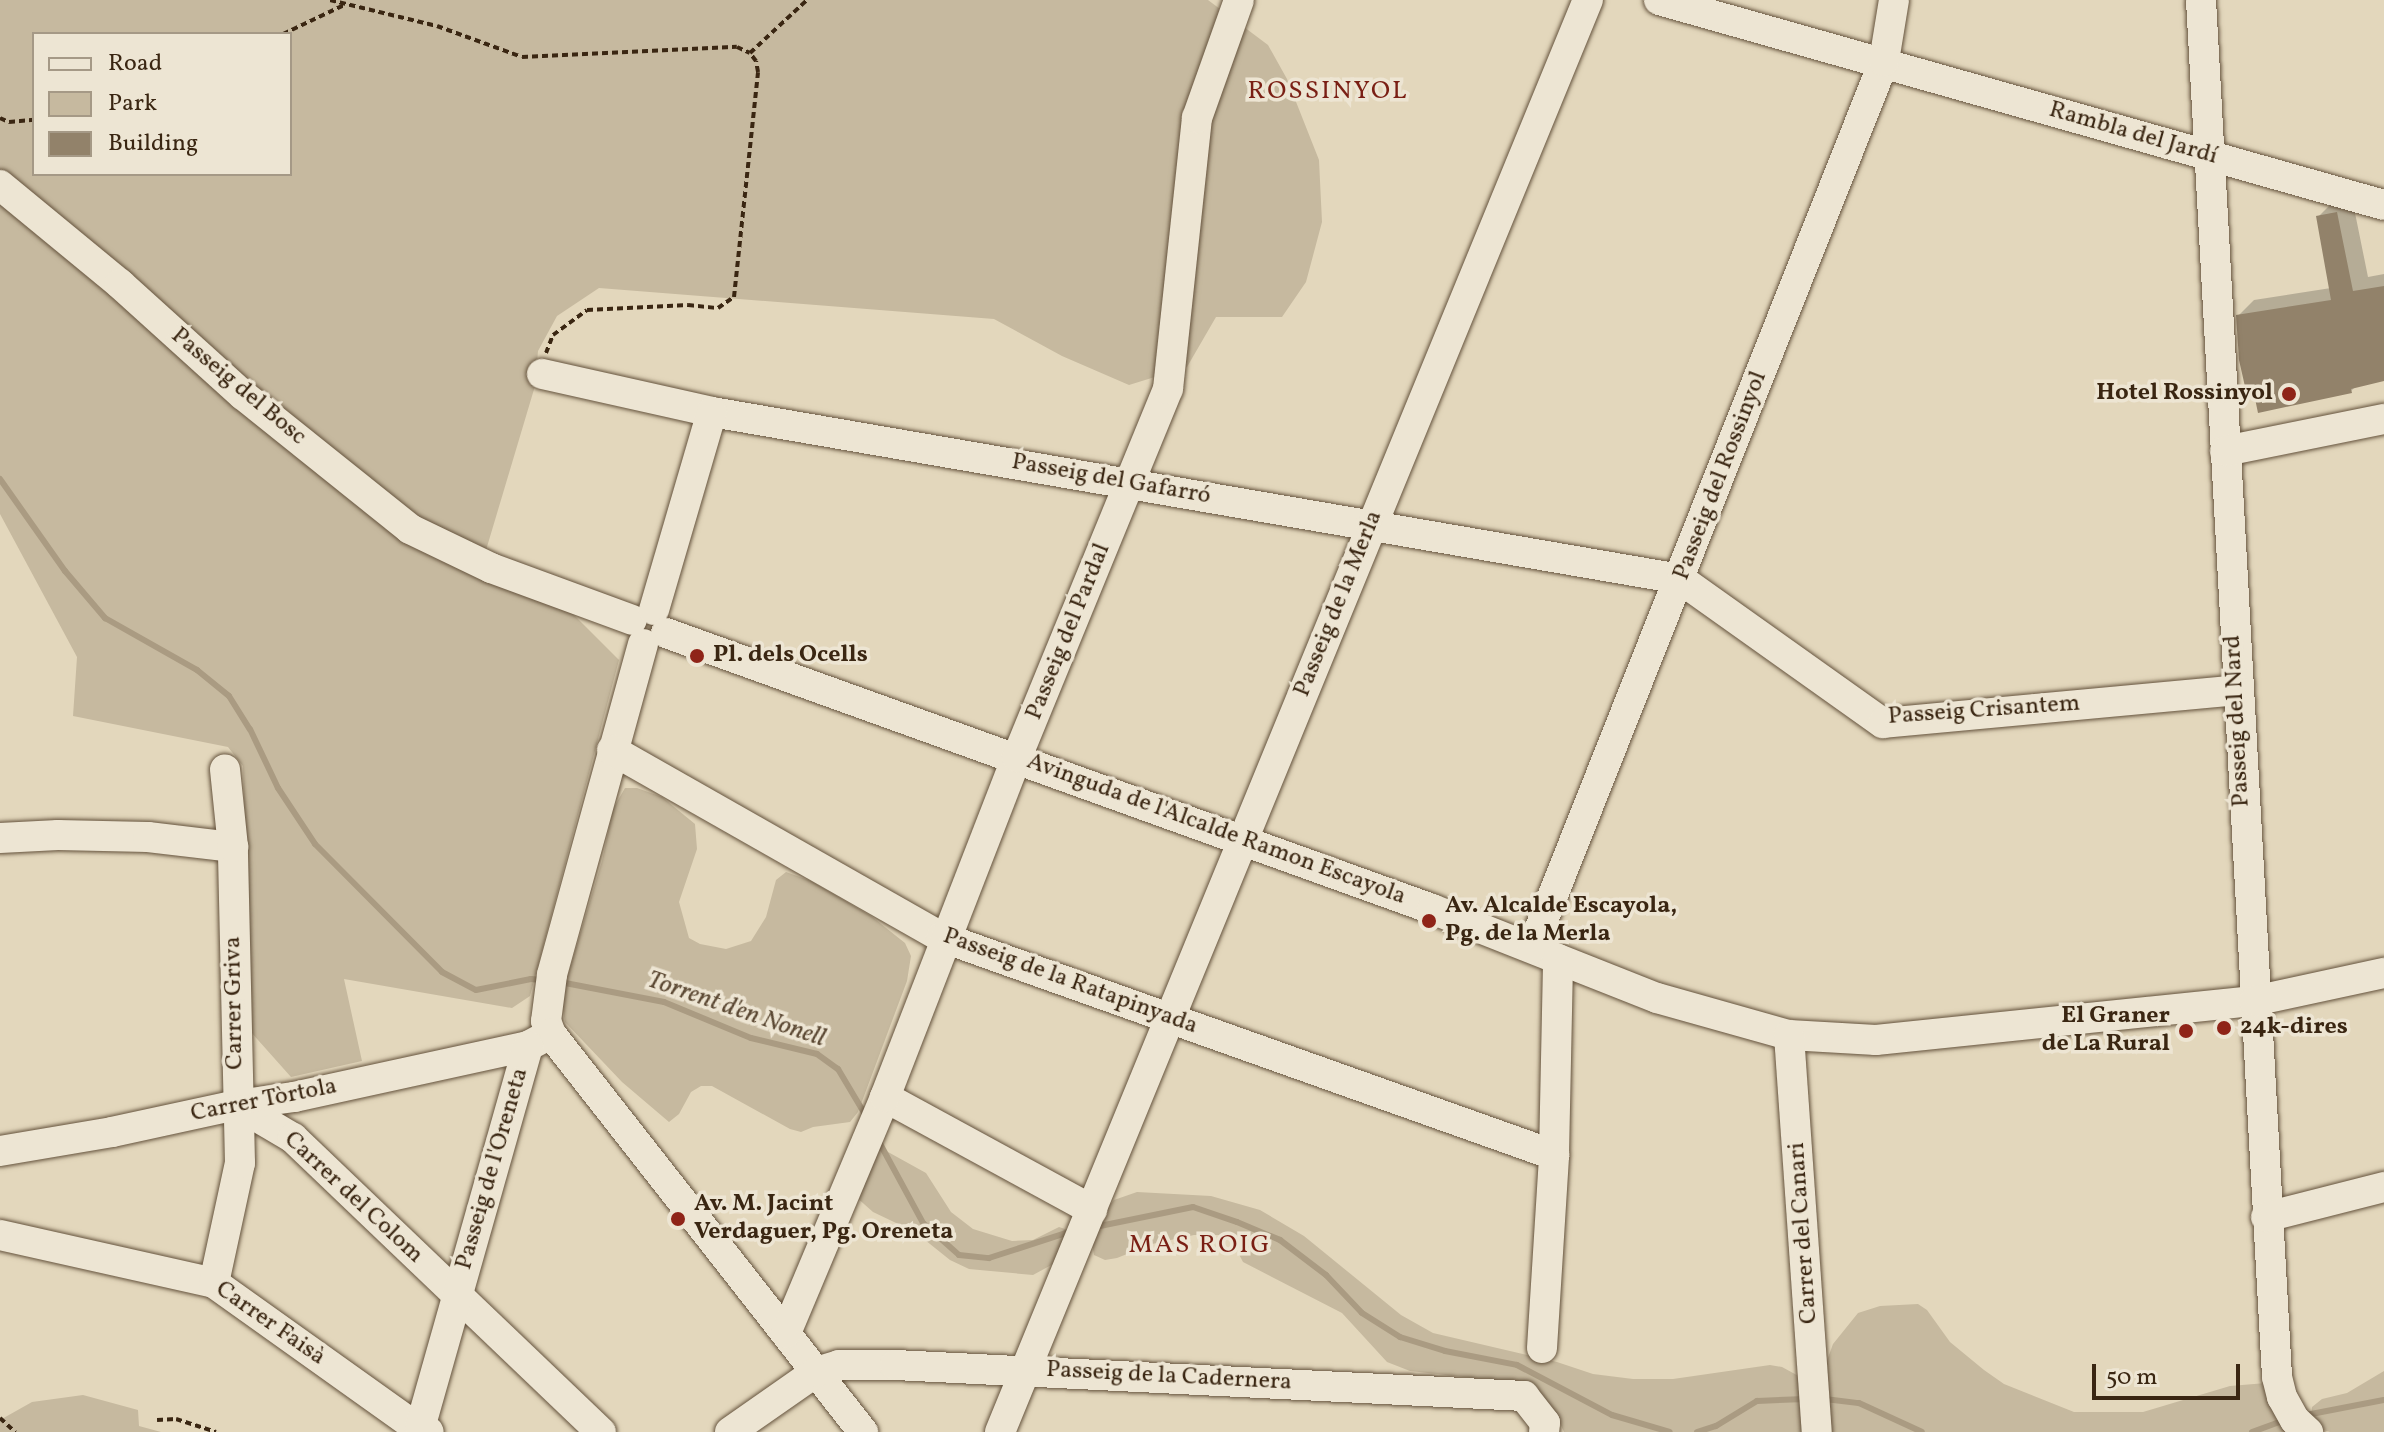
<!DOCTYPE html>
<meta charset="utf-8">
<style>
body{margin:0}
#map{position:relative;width:2384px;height:1432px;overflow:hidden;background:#e3d7bc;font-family:Vollkorn,serif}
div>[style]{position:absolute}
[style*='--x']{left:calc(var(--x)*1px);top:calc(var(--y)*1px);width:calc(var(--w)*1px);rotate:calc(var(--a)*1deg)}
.green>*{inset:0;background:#c6b99f}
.shadow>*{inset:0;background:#0003}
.stream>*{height:6px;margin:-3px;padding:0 3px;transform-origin:3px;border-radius:3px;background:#aa9b82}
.building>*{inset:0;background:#92826a}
.path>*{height:4px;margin-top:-2px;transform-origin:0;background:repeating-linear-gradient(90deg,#3a2612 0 6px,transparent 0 10px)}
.roads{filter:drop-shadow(0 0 2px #64523c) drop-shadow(0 0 2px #64523c)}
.minor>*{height:30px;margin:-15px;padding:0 15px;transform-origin:15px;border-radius:15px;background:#ede5d3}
.dots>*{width:22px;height:22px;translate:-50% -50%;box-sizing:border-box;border:4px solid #ede5d3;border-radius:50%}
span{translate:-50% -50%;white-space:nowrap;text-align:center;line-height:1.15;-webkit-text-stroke:7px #ede5d3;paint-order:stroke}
.street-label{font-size:24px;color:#3a2612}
.poi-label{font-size:24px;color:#3a2612;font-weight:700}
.right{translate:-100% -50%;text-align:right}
.left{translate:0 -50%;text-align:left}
.neighbourhood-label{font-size:26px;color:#7a1f14;letter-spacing:2px}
.water-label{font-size:26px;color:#5c4934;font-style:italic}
.legend{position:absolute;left:32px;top:32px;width:260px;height:144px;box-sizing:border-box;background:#ede5d3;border:2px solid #a59986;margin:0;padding:10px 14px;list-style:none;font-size:24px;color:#3a2612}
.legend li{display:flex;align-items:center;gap:16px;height:40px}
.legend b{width:40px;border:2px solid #a59986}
.scale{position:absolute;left:2092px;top:1364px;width:148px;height:36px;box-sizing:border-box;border:4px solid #3a2612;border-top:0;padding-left:10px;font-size:24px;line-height:28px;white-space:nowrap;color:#3a2612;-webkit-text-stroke:6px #ede5d3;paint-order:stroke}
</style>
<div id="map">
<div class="green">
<div style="clip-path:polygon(evenodd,0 0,1208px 0,1268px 45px,1287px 79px,1319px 160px,1322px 222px,1306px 282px,1282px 317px,1216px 317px,1187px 367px,1129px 385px,1062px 356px,994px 319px,599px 288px,557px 316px,538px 351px,535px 386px,478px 577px,565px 606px,619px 660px,530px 996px,512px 1008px,344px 979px,362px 1061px,291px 1077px,251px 1032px,243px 766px,228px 747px,73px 716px,77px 657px,0 514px,0 0,34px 34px,290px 34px,290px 174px,34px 174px,34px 34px)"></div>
<div style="clip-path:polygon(625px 788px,637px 788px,662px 797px,695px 824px,697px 849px,679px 902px,689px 938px,700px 944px,726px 949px,751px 941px,766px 917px,776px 880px,786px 872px,811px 881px,871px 916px,905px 943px,911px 956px,907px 981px,858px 1112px,850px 1122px,813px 1127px,801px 1132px,790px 1129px,712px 1086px,701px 1086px,691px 1092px,679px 1114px,669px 1122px,622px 1082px,565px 1022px,561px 998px,602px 861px,613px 809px)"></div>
<div style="clip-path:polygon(879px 1147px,926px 1173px,951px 1212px,973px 1229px,1012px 1241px,1033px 1240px,1059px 1227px,1071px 1231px,1055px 1263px,1033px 1275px,969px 1269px,950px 1260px,915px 1232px,873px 1212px,855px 1196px)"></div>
<div style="clip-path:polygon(1137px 1192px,1211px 1196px,1260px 1210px,1304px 1236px,1401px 1315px,1433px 1333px,1557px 1362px,1593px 1374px,1633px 1379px,1673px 1379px,1770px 1365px,1782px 1367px,1804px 1379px,1824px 1369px,1833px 1344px,1858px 1313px,1880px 1306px,1918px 1304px,1927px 1310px,1950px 1342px,1984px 1370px,2004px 1384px,2074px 1412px,2143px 1412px,2230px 1386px,2266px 1383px,2291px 1432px,1564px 1432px,1559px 1421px,1526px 1384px,1410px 1371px,1387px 1362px,1342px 1313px,1243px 1262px,1231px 1239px,1219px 1235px,1194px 1235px,1152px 1244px,1117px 1258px,1105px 1260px,1094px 1255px,1092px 1243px,1106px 1209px,1114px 1200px)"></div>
<div style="clip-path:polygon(2384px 1371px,2384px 1432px,2330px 1432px,2320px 1429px,2311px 1419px,2312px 1407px,2322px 1399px,2347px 1393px)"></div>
<div style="clip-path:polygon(83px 1395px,138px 1410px,139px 1426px,161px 1432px,0 1432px,0 1420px,32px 1402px)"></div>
</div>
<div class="shadow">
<div style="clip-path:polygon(2352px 198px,2368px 277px,2384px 274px,2384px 379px,2357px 385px,2351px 391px,2238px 316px,2254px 300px,2331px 288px,2318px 217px,2334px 201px)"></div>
</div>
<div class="stream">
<div style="--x:0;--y:479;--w:113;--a:54.8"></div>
<div style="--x:65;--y:571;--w:62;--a:49.6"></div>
<div style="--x:105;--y:618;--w:106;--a:29.5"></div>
<div style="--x:197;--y:670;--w:41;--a:39.1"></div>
<div style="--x:229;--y:696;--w:39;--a:58"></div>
<div style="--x:250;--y:729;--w:65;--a:64.6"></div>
<div style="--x:278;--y:788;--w:67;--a:56.5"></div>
<div style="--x:315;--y:844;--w:180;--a:45.2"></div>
<div style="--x:442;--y:972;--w:38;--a:28"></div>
<div style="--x:476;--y:990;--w:56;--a:-11.3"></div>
<div style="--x:531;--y:979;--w:10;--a:6"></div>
<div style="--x:560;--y:982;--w:106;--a:10.9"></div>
<div style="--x:664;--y:1002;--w:94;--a:22.5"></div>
<div style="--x:751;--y:1038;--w:68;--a:13.6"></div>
<div style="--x:817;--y:1054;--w:26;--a:36"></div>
<div style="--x:838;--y:1069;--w:55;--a:59.2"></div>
<div style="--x:878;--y:1140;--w:94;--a:61.5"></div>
<div style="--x:923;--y:1223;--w:48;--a:41.6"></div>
<div style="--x:959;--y:1255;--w:30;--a:6"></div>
<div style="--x:989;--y:1258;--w:87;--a:-18"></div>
<div style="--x:1095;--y:1227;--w:100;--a:-11.5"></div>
<div style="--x:1193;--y:1207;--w:46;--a:18.8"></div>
<div style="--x:1237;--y:1222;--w:47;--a:22.7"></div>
<div style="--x:1280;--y:1240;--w:58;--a:37.3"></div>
<div style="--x:1326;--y:1275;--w:52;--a:46.5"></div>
<div style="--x:1362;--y:1313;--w:45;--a:32.3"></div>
<div style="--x:1400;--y:1337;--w:47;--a:17.3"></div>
<div style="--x:1445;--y:1351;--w:73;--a:11"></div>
<div style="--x:1517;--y:1365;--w:107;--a:27.8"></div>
<div style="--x:1612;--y:1415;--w:60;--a:16.3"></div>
<div style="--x:1825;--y:1399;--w:34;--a:7"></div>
<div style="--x:1859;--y:1403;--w:69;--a:24.7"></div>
<div style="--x:2306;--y:1415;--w:79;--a:-10.9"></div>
<div style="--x:1697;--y:1432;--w:20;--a:-18"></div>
<div style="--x:1716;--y:1426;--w:48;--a:-31.4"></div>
<div style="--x:1757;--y:1401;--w:48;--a:-2.4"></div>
<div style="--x:2252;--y:1432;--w:32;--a:-20"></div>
</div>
<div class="building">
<div style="clip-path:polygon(2337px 212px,2353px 291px,2384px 286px,2384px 381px,2351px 389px,2352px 393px,2258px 413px,2253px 389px,2246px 391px,2239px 360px,2236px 315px,2331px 300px,2316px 216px)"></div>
</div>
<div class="path">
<div style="--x:330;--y:0;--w:110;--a:13.7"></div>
<div style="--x:437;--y:26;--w:90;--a:20"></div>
<div style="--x:522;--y:57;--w:215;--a:-2.7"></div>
<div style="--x:737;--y:47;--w:14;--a:25"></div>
<div style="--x:750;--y:53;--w:78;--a:-42.9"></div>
<div style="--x:283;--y:34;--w:68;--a:-25.4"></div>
<div style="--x:0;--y:118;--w:10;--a:24"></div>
<div style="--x:9;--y:122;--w:25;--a:-5"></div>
<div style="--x:546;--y:353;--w:19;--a:-69"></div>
<div style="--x:553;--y:335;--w:42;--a:-36.3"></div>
<div style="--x:587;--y:310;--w:101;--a:-2.8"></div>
<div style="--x:688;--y:305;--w:30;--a:6"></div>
<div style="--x:718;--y:308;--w:19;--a:-35"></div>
<div style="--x:734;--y:297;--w:226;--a:-83.9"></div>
<div style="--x:758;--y:72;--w:11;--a:-100"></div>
<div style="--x:756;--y:61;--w:10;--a:-127"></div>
<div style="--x:0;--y:1418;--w:21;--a:43"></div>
<div style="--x:157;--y:1420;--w:19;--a:-3"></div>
<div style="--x:176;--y:1419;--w:42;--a:18"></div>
</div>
<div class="roads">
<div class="minor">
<div style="--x:1659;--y:0;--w:753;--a:15.79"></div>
<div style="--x:2201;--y:0;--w:1379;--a:86.84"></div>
<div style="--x:2277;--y:1377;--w:21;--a:76"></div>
<div style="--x:2282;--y:1397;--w:26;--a:61"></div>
<div style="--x:2295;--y:1420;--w:18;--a:43"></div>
<div style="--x:0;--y:185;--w:156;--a:39.5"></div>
<div style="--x:120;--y:284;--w:166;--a:42.1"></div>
<div style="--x:243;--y:395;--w:214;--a:38.7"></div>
<div style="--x:410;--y:529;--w:90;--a:25.7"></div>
<div style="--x:491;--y:568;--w:150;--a:20.2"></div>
<div style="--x:542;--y:374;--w:174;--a:12.6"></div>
<div style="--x:712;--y:412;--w:982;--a:9.79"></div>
<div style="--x:1680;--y:579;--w:249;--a:35.4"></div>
<div style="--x:1883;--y:723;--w:355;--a:-5.3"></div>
<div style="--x:2225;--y:451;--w:162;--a:-11.4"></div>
<div style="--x:654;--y:610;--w:206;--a:-73.7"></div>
<div style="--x:666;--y:633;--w:814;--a:19.81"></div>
<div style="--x:1432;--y:909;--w:242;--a:21.6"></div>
<div style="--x:1657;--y:998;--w:137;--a:15.7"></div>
<div style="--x:1789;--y:1035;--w:87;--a:3.3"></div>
<div style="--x:1876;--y:1040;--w:380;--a:-5.9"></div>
<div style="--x:2254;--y:1001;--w:133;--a:-12.2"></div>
<div style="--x:643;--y:644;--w:343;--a:105.4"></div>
<div style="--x:552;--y:975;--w:46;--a:97.4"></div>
<div style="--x:546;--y:1021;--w:14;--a:69"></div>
<div style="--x:551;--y:1034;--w:506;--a:51.91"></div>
<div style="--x:612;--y:750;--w:378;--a:29.6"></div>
<div style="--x:941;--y:937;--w:651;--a:19.58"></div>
<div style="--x:0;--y:838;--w:58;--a:-3"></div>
<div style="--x:58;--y:835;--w:90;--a:1.3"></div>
<div style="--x:148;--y:837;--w:86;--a:6.7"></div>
<div style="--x:1532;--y:948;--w:954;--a:-68.35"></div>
<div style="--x:1884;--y:61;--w:62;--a:-80.7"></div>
<div style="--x:1789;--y:1035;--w:398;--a:86"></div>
<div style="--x:885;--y:1097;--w:236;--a:28.6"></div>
<div style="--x:237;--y:1105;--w:65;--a:30.5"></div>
<div style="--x:293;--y:1138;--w:426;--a:43.7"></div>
<div style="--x:0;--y:1151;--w:114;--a:-9.6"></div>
<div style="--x:112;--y:1132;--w:128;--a:-12.2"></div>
<div style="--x:237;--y:1105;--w:58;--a:-8"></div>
<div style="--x:294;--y:1097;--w:239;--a:-12.3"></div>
<div style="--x:528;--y:1046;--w:26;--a:-28"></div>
<div style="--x:2266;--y:1217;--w:122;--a:-14.3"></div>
<div style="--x:0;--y:1235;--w:219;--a:12.6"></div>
<div style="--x:214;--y:1283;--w:239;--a:35.5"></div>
<div style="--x:409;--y:1422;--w:22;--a:27"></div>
<div style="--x:214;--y:1283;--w:123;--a:-77.8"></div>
<div style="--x:240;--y:1163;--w:316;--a:-91.3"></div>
<div style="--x:233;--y:847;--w:78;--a:-95.9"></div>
<div style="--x:786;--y:1333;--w:256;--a:-67.2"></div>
<div style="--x:885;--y:1097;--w:365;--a:-68.8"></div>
<div style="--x:1017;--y:757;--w:398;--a:-67.7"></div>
<div style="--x:1168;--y:389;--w:273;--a:-83.9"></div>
<div style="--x:1197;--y:118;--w:125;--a:-70.4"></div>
<div style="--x:1542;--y:1348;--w:193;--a:-86.4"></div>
<div style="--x:1554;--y:1155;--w:196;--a:-88.8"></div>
<div style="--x:420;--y:1428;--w:397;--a:-74.2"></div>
<div style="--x:730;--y:1432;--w:105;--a:-34.9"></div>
<div style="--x:816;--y:1372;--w:24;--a:-17"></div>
<div style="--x:839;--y:1365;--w:56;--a:0"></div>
<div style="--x:895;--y:1365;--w:630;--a:2.82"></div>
<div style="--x:1524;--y:1396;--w:34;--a:52"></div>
<div style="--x:1545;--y:1423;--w:9;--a:96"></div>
<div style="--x:1000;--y:1432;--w:1548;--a:-67.68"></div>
</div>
</div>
<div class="dots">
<div style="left:2289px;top:394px;background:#8f2418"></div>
<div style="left:697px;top:656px;background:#8f2418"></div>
<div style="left:1429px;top:921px;background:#8f2418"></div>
<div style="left:2224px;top:1028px;background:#8f2418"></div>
<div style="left:2186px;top:1031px;background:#8f2418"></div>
<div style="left:678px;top:1219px;background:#8f2418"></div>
</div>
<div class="street-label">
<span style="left:2133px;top:134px;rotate:16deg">Rambla del Jardí</span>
<span style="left:238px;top:387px;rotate:40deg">Passeig del Bosc</span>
<span style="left:1721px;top:476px;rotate:-69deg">Passeig del Rossinyol</span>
<span style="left:1111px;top:480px;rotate:10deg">Passeig del Gafarró</span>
<span style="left:1339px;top:604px;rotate:-68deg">Passeig de la Merla</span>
<span style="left:1069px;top:632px;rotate:-68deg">Passeig del Pardal</span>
<span style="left:1984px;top:711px;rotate:-4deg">Passeig Crisantem</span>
<span style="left:2238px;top:721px;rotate:-93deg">Passeig del Nard</span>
<span style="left:1216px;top:830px;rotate:20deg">Avinguda de l'Alcalde Ramon Escayola</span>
<span style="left:1070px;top:982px;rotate:20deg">Passeig de la Ratapinyada</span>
<span style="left:235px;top:1003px;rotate:-91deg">Carrer Griva</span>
<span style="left:264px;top:1101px;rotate:-11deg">Carrer Tòrtola</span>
<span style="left:493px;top:1169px;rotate:-74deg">Passeig de l'Oreneta</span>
<span style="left:353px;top:1198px;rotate:43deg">Carrer del Colom</span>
<span style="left:1804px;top:1233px;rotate:-94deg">Carrer del Canari</span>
<span style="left:270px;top:1324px;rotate:35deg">Carrer Faisà</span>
<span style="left:1169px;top:1377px;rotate:3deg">Passeig de la Cadernera</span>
</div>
<div class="poi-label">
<span class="right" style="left:2273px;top:394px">Hotel Rossinyol</span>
<span class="left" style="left:713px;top:656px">Pl. dels Ocells</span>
<span class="left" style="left:1445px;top:921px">Av. Alcalde Escayola,<br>Pg. de la Merla</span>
<span class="right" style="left:2170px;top:1031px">El Graner<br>de La Rural</span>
<span class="left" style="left:2240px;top:1028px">24k-dires</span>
<span class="left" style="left:694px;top:1219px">Av. M. Jacint<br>Verdaguer, Pg. Oreneta</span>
</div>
<div class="neighbourhood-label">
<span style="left:1328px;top:92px">ROSSINYOL</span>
<span style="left:1200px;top:1246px">MAS ROIG</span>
</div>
<div class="water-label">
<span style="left:736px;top:1010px;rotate:19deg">Torrent d'en Nonell</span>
</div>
<ul class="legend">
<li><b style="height:10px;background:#ede5d3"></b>Road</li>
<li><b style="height:22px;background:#c6b99f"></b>Park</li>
<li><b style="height:22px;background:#92826a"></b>Building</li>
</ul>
<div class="scale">50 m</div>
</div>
